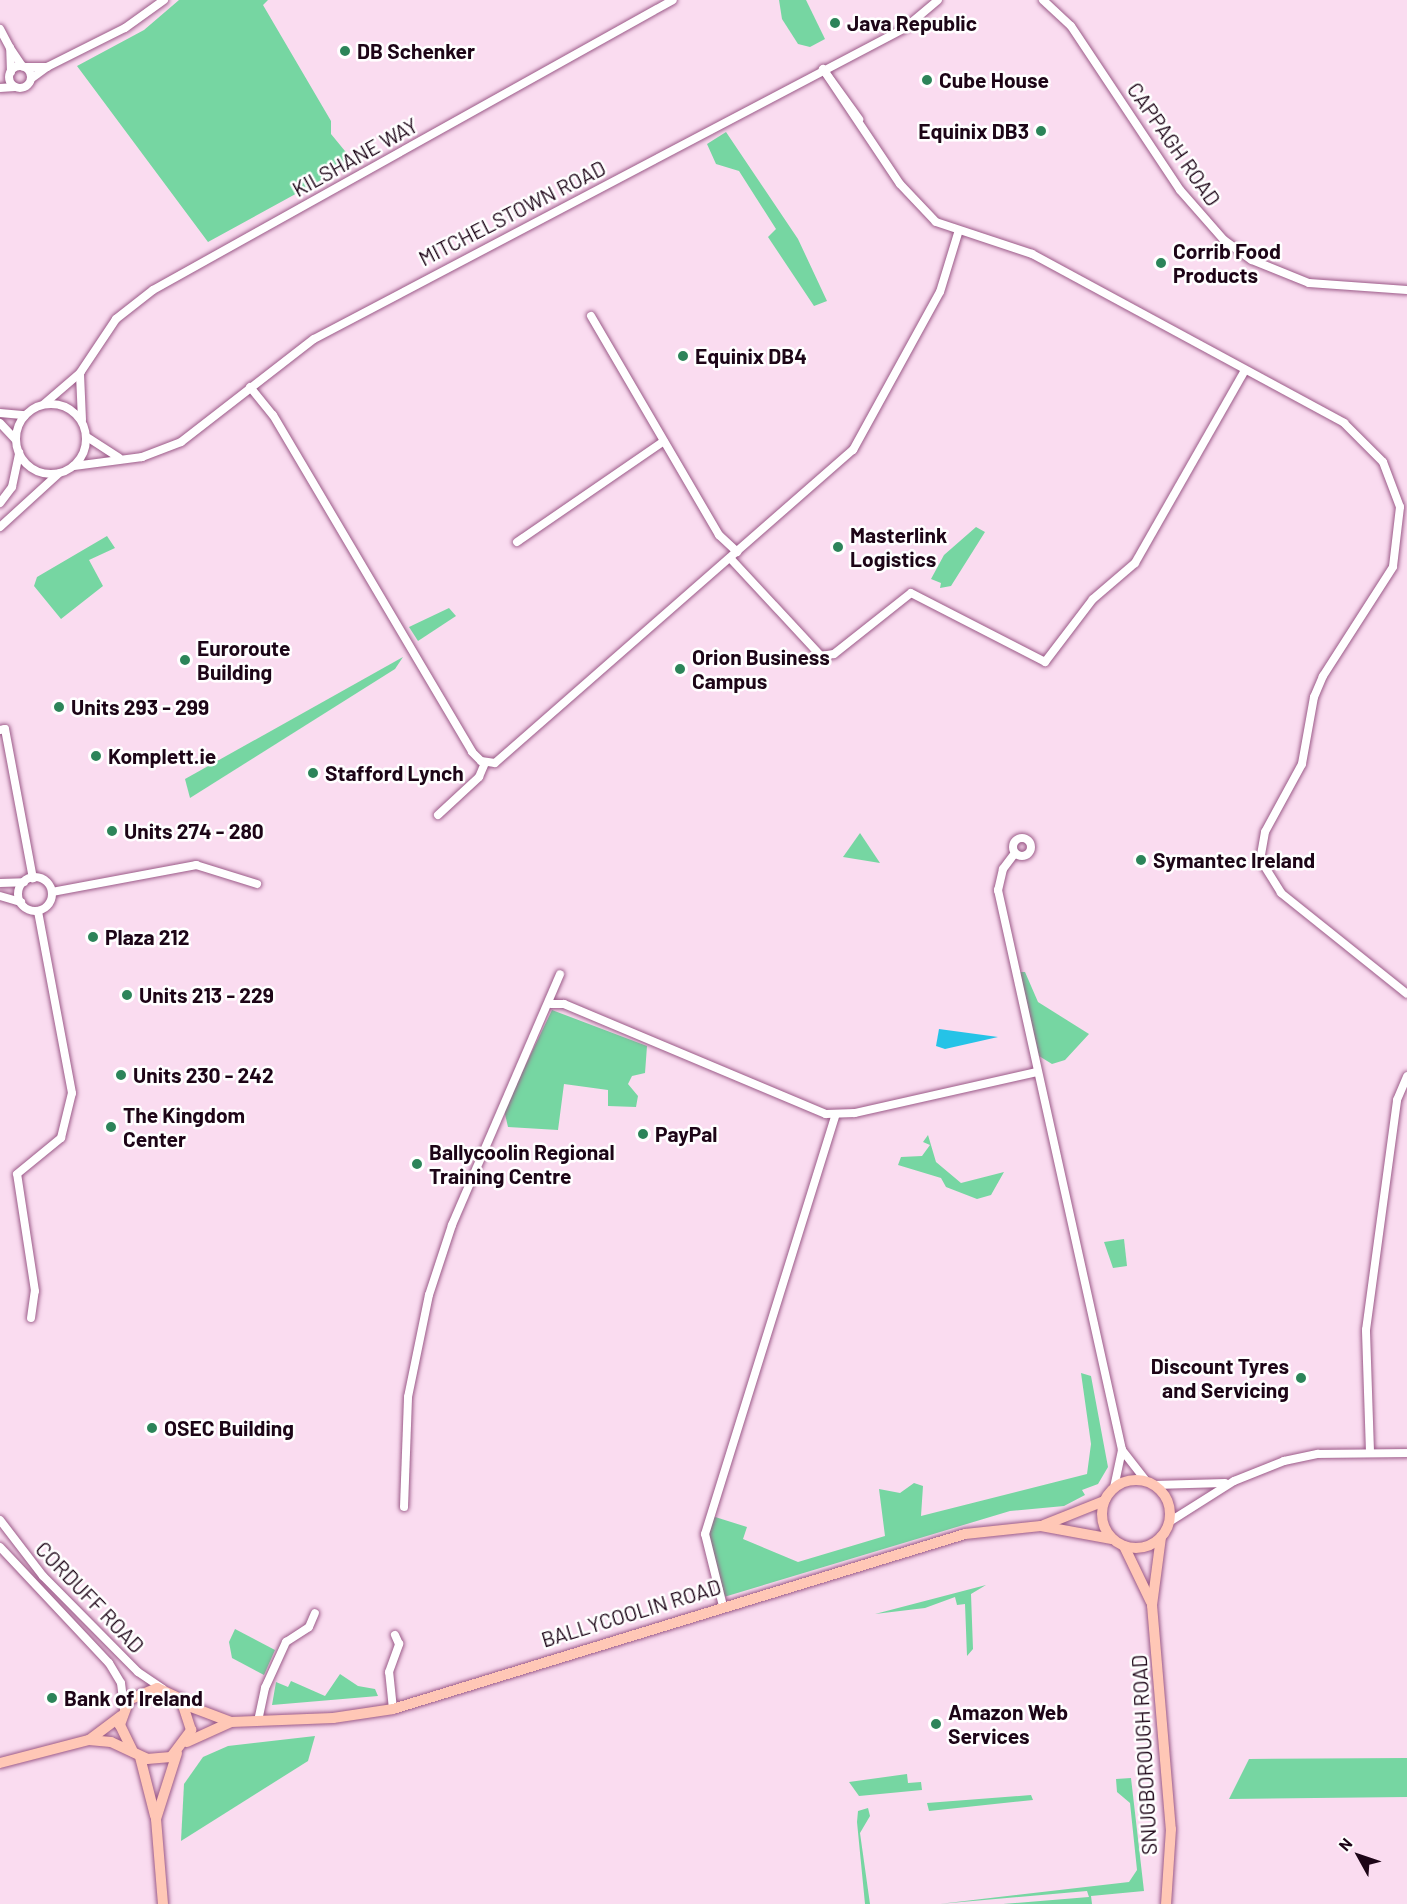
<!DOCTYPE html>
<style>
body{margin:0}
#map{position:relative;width:1407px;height:1904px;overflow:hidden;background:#fadcf0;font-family:Barlow,sans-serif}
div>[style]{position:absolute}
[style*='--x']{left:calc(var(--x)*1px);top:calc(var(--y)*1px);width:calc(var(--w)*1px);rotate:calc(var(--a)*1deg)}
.green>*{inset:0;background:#76d6a2}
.water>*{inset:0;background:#25c3e7}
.roads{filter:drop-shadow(0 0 2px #9b5a88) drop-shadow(0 0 2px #9b5a88)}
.minor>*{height:8px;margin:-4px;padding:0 4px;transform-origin:4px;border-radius:4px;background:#fff}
.minor>.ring{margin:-4px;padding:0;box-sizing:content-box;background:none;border:8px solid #fff;border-radius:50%}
.major>*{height:10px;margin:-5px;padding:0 5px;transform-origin:5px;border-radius:5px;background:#ffc7b6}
.major>.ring{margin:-5px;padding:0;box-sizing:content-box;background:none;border:10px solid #ffc7b6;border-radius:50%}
.dots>*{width:16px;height:16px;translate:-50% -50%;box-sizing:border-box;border:3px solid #fff;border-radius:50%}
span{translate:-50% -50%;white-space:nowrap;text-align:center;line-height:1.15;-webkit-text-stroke:5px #fff;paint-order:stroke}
.poi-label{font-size:21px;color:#1d0517;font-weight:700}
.left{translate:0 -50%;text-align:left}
.right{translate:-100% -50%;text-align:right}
.street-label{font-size:21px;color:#1d0517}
.north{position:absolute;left:1329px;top:1826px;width:60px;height:60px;-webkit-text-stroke:4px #fff;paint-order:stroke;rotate:310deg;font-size:16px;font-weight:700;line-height:24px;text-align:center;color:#1d0517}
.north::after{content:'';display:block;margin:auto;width:21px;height:27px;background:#1d0517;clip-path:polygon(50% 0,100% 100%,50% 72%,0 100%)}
</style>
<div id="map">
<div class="green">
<div style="clip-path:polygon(179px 0,268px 0,263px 5px,331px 121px,331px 134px,354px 162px,208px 242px,77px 66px,144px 30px)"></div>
<div style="clip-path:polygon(779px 0,806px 0,825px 39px,810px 47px,798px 44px,782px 19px)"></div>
<div style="clip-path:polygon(726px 132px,798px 239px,827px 301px,814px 306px,768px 237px,776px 229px,739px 171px,716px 164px,707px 144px)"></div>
<div style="clip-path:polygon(976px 527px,985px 532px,951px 586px,940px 588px,941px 583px,931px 579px,944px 555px)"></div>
<div style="clip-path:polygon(107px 536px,115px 548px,89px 560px,103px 586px,61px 619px,34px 586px,37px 577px)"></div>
<div style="clip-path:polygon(449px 608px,456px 616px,418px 641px,409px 627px)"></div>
<div style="clip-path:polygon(403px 657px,395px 669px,190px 798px,185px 779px)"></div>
<div style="clip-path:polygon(860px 833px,880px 863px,843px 857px)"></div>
<div style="clip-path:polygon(1020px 972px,1025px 972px,1038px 1002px,1089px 1034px,1065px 1060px,1052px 1064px,1039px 1056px)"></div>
<div style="clip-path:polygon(552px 1010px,647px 1046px,645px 1073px,632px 1076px,628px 1084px,638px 1096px,636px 1107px,608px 1106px,608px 1090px,564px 1084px,558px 1130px,508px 1127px,504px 1110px)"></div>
<div style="clip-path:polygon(928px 1135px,936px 1162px,961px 1183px,1004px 1172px,991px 1195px,977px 1199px,946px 1187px,941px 1178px,898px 1165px,901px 1157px,922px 1156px,930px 1145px,923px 1142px)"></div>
<div style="clip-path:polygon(1124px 1239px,1127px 1266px,1113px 1268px,1104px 1242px)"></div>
<div style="clip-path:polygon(1081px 1373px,1091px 1376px,1108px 1467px,1098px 1484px,1082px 1490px,1085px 1495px,1064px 1506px,1010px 1511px,724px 1597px,707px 1535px,712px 1516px,747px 1527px,743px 1539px,798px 1562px,885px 1536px,879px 1489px,900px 1493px,914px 1483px,923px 1486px,921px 1516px,1087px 1474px,1091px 1444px)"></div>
<div style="clip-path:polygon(986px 1585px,971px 1594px,973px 1649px,967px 1656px,965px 1604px,957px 1605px,955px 1597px,925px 1608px,875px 1614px)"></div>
<div style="clip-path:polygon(235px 1629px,275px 1650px,264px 1675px,232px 1658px,229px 1642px)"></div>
<div style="clip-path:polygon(340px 1674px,358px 1686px,375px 1689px,378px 1696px,272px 1705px,276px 1682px,288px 1687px,291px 1681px,325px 1696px)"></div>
<div style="clip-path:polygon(315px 1736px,308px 1761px,181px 1841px,184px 1784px,203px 1757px,228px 1746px)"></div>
<div style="clip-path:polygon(1407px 1758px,1407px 1797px,1229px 1799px,1249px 1759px)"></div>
<div style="clip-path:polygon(907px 1774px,908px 1783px,921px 1782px,922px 1790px,859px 1796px,849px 1782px)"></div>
<div style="clip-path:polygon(1131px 1778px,1144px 1891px,1091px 1896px,1092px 1904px,1003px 1904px,1089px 1897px,1087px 1891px,939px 1904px,1129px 1882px,1137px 1870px,1130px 1803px,1117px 1792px,1116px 1779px)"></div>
<div style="clip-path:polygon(1031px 1795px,1033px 1800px,929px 1811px,927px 1803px)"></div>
<div style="clip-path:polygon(868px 1808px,870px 1816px,860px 1833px,870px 1904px,865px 1904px,857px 1822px,858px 1811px)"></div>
</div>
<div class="water">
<div style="clip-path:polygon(939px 1029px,998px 1037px,945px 1049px,936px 1046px)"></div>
</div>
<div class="roads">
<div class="minor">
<div style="--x:1043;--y:0;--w:38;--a:43"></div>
<div style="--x:1071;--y:26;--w:197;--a:56.4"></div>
<div style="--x:1180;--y:190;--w:67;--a:48.7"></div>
<div style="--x:1224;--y:240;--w:34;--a:36"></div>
<div style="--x:1252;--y:260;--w:61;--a:22"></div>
<div style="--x:1309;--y:283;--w:98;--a:4.1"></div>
<div style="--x:0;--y:29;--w:21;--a:62"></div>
<div class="ring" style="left:9px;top:66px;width:14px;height:14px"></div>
<div style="--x:25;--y:67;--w:22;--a:0"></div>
<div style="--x:47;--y:67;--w:19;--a:144"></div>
<div style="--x:47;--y:67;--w:87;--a:-26.6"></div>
<div style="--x:125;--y:28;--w:48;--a:-35.7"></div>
<div style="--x:823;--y:69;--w:138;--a:56.2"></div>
<div style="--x:900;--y:184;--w:52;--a:46.5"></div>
<div style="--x:936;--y:222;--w:101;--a:18.4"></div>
<div style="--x:1032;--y:254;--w:355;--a:28.4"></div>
<div style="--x:1344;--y:423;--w:55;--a:45"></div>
<div style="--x:1383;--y:462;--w:48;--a:69.3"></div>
<div style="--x:1400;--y:507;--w:60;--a:96.7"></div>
<div style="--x:1393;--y:567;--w:130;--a:122.7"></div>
<div style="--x:1323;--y:676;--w:23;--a:113"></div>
<div style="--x:1314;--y:697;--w:68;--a:100.2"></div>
<div style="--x:1302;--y:764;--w:77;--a:118.6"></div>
<div style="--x:1265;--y:832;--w:27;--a:100"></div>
<div style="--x:1260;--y:859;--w:40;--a:58"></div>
<div style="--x:1281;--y:893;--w:161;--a:38.7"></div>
<div style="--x:823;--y:69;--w:62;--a:54.2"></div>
<div style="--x:11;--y:72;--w:24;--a:-92"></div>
<div style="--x:10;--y:48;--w:22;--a:56"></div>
<div style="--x:0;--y:88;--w:15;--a:-4"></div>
<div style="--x:591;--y:316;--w:254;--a:59.7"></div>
<div style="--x:719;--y:535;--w:25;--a:43"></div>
<div style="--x:80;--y:374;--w:46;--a:87.5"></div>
<div style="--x:250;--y:387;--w:36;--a:51"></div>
<div style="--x:273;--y:415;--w:391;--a:59.4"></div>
<div style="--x:472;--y:752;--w:13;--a:45"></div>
<div style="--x:481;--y:761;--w:14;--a:8"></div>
<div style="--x:495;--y:763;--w:476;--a:-41.2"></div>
<div style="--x:853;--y:450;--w:180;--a:-61.2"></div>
<div style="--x:940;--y:292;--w:62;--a:-73"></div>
<div class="ring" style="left:16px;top:404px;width:62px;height:62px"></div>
<div style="--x:44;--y:404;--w:48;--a:-40.7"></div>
<div style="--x:80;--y:373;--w:65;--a:-56.3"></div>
<div style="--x:116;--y:319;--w:47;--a:-38.1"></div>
<div style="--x:153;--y:290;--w:595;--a:-29.15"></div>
<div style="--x:0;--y:413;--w:25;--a:5"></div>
<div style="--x:0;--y:423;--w:23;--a:47"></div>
<div style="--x:87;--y:437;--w:38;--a:33"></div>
<div style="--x:74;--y:466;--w:69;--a:-7.5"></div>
<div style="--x:142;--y:457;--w:42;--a:-21"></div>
<div style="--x:181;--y:442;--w:168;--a:-37.8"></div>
<div style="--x:314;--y:339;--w:668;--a:-27.75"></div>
<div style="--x:905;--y:28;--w:43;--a:-40.3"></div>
<div style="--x:0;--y:503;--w:20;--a:-53"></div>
<div style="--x:12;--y:487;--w:35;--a:-78"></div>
<div style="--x:0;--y:527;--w:79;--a:-42.4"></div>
<div style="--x:517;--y:542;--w:178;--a:-34.5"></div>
<div style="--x:730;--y:558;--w:134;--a:47.1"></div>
<div style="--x:821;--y:656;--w:13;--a:-9"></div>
<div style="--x:834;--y:654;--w:98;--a:-38.4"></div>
<div style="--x:911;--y:593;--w:151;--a:27.2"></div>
<div style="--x:1045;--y:662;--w:79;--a:-52.7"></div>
<div style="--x:1093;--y:599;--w:55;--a:-40.6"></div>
<div style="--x:1135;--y:563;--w:222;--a:-60.3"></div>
<div style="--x:0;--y:730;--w:5;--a:-11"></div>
<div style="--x:5;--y:729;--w:152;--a:79.4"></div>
<div style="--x:438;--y:815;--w:56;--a:-42.8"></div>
<div style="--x:479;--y:777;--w:15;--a:-67"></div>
<div class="ring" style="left:1013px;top:838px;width:10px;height:10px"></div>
<div style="--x:1015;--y:853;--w:20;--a:127"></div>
<div style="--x:1003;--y:869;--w:22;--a:103"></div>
<div style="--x:998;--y:890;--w:574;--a:77.51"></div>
<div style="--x:1122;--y:1450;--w:39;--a:102"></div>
<div class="ring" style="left:18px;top:877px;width:26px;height:26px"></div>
<div style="--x:0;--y:883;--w:24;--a:-2"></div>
<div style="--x:52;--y:892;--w:147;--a:-10.6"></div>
<div style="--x:196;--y:865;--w:64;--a:17.3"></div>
<div style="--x:0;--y:896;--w:22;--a:16"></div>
<div style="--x:551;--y:1004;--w:13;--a:0"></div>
<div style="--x:564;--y:1004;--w:284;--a:22.8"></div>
<div style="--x:826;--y:1114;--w:29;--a:-2"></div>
<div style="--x:855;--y:1113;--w:187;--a:-12.7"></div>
<div style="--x:31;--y:1318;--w:27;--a:-82"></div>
<div style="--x:35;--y:1291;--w:118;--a:-98.7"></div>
<div style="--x:17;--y:1174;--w:57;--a:-39.3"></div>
<div style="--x:61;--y:1138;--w:46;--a:-76.3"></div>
<div style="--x:72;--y:1093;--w:185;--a:-100.6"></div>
<div style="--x:1122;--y:1450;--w:39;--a:52"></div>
<div style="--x:1370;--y:1452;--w:122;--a:-91.9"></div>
<div style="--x:1366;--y:1330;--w:232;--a:-82.3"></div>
<div style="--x:1397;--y:1100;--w:26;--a:-67"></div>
<div style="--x:1154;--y:1485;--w:71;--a:-1.6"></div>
<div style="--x:404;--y:1507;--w:110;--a:-87.9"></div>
<div style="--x:408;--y:1397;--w:104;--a:-78.4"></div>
<div style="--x:429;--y:1295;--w:74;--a:-71.8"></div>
<div style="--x:452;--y:1225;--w:273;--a:-66.7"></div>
<div style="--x:0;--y:1520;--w:71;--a:52.5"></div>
<div style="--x:43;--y:1576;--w:135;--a:45.3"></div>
<div style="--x:138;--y:1672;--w:30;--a:34"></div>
<div style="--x:1169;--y:1522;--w:77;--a:-32.2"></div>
<div style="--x:1234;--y:1481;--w:54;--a:-21.8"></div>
<div style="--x:1284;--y:1461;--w:35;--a:-12"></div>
<div style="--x:1318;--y:1454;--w:89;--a:-0.6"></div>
<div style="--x:0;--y:1547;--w:159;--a:46.8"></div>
<div style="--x:109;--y:1663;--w:23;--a:59"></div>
<div style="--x:121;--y:1683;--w:25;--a:83"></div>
<div style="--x:723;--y:1606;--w:74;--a:-104"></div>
<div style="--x:705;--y:1534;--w:438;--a:-72.7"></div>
<div style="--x:393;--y:1709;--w:37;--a:-96"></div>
<div style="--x:389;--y:1672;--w:30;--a:-70"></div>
<div style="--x:399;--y:1644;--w:10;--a:-114"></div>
<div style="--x:258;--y:1721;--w:34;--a:-78"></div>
<div style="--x:265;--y:1688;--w:51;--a:-65.5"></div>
<div style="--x:286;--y:1642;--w:27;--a:-33"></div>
<div style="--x:309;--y:1627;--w:15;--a:-67"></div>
</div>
<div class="major">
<div class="ring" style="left:1102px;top:1480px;width:58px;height:58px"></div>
<div style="--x:1044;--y:1525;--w:65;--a:-21.8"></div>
<div style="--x:1161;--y:1537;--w:69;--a:97.5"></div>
<div style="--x:1152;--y:1605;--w:225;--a:85.2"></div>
<div style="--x:1171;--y:1829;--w:75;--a:93.8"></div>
<div style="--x:1124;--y:1546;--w:62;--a:64.3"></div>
<div style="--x:186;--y:1705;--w:48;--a:20.7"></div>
<div style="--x:231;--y:1722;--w:102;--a:-2.2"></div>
<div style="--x:333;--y:1718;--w:61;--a:-8.5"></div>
<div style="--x:393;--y:1709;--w:598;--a:-17.01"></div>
<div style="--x:965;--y:1534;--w:76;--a:-6"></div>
<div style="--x:1041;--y:1526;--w:72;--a:10.4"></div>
<div style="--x:89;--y:1740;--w:22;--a:5"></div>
<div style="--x:111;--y:1742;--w:40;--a:25"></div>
<div style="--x:147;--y:1759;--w:24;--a:-5"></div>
<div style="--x:171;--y:1757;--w:34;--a:-53"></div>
<div style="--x:191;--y:1730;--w:33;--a:-108"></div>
<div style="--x:181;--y:1699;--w:26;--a:-155"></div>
<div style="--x:157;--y:1688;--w:30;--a:157"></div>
<div style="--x:129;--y:1700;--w:27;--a:110"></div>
<div style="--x:120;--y:1725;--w:30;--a:64"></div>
<div style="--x:187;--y:1742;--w:48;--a:-24.4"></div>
<div style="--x:140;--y:1757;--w:61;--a:75.7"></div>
<div style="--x:0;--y:1763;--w:92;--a:-14.5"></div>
<div style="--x:89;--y:1740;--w:40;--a:-37"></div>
<div style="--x:163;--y:1904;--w:85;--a:-94.7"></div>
<div style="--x:156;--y:1819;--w:69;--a:-72.3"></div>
</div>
</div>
<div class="dots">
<div style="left:835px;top:23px;background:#2c8459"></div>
<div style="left:345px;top:51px;background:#2c8459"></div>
<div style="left:927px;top:80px;background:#2c8459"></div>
<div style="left:1041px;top:131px;background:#2c8459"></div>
<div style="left:1161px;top:263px;background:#2c8459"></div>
<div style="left:683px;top:356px;background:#2c8459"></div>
<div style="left:838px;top:547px;background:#2c8459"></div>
<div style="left:185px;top:660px;background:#2c8459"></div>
<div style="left:680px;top:669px;background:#2c8459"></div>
<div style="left:59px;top:707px;background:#2c8459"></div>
<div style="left:96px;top:756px;background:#2c8459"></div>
<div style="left:313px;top:773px;background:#2c8459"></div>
<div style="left:112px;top:831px;background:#2c8459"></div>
<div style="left:1141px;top:860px;background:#2c8459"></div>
<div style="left:93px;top:937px;background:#2c8459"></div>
<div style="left:127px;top:995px;background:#2c8459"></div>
<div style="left:121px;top:1075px;background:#2c8459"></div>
<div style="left:111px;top:1127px;background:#2c8459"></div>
<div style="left:643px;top:1134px;background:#2c8459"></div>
<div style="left:417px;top:1164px;background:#2c8459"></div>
<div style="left:1301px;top:1378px;background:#2c8459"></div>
<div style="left:152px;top:1428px;background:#2c8459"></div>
<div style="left:52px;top:1698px;background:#2c8459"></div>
<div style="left:936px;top:1724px;background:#2c8459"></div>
</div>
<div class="poi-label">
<span class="left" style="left:847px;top:23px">Java Republic</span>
<span class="left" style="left:357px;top:51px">DB Schenker</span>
<span class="left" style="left:939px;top:80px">Cube House</span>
<span class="right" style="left:1029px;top:131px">Equinix DB3</span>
<span class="left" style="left:1173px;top:263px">Corrib Food<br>Products</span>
<span class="left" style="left:695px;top:356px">Equinix DB4</span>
<span class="left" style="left:850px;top:547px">Masterlink<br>Logistics</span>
<span class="left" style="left:197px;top:660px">Euroroute<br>Building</span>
<span class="left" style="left:692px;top:669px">Orion Business<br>Campus</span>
<span class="left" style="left:71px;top:707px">Units 293 - 299</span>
<span class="left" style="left:108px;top:756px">Komplett.ie</span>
<span class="left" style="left:325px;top:773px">Stafford Lynch</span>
<span class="left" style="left:124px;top:831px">Units 274 - 280</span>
<span class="left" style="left:1153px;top:860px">Symantec Ireland</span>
<span class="left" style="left:105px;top:937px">Plaza 212</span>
<span class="left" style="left:139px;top:995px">Units 213 - 229</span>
<span class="left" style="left:133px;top:1075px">Units 230 - 242</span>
<span class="left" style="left:123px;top:1127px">The Kingdom<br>Center</span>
<span class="left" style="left:655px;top:1134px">PayPal</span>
<span class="left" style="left:429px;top:1164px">Ballycoolin Regional<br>Training Centre</span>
<span class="right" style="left:1289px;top:1378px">Discount Tyres<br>and Servicing</span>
<span class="left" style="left:164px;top:1428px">OSEC Building</span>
<span class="left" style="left:64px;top:1698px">Bank of Ireland</span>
<span class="left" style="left:948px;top:1724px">Amazon Web<br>Services</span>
</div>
<div class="street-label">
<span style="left:1174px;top:144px;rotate:55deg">CAPPAGH ROAD</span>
<span style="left:355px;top:157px;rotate:-29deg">KILSHANE WAY</span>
<span style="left:512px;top:213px;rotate:-27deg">MITCHELSTOWN ROAD</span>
<span style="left:90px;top:1597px;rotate:46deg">CORDUFF ROAD</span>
<span style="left:631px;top:1613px;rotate:-17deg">BALLYCOOLIN ROAD</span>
<span style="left:1144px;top:1755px;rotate:-93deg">SNUGBOROUGH ROAD</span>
</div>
<div class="north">N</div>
</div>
